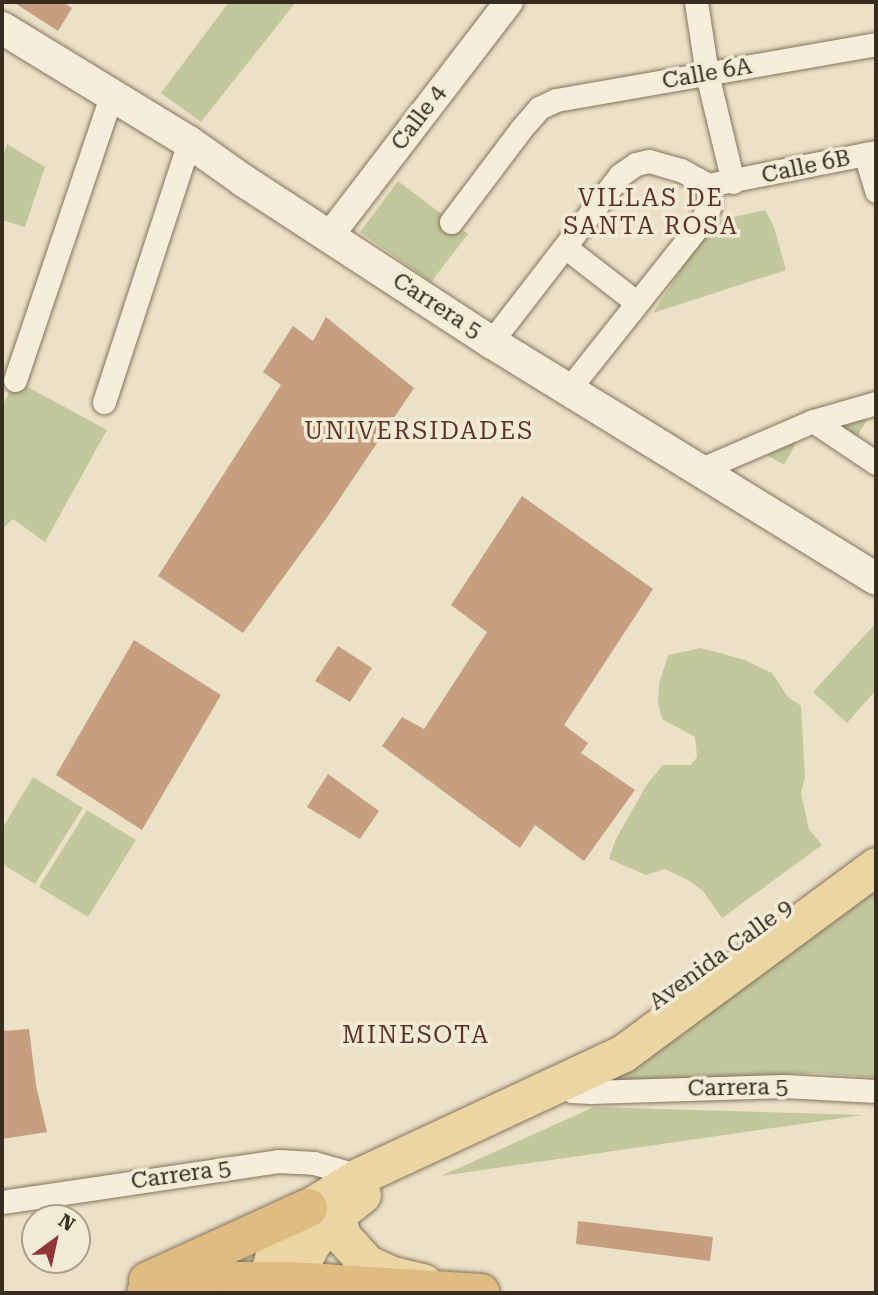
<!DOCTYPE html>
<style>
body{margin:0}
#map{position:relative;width:878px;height:1295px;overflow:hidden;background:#ebe1c7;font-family:"Roboto Serif",serif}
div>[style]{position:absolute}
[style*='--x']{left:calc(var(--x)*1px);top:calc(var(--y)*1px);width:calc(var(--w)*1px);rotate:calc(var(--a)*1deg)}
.green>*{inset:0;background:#c2c89c}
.building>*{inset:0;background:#c69f80}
.roads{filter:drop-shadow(0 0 2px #85745e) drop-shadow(0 0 2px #85745e)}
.minor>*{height:23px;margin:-11.5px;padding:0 11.5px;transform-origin:11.5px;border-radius:11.5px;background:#f6eeda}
.tertiary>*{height:28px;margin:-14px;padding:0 14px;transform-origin:14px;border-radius:14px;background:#f6eeda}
.secondary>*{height:32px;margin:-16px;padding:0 16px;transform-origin:16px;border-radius:16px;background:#f6eeda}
.primary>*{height:37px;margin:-18.5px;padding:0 18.5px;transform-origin:18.5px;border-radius:18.5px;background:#ebd6a3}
.trunk>*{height:38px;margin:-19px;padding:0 19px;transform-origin:19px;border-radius:19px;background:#dfbc81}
span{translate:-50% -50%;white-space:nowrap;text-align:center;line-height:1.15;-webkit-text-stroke:7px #f3ebd6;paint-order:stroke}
.street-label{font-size:23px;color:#372c20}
.neighbourhood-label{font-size:24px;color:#603223;letter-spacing:2px}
.frame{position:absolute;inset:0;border:4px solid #372c20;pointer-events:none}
.north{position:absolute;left:21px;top:1204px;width:70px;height:70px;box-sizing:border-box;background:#f3ebd6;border:2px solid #a89f8d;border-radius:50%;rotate:33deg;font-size:19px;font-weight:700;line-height:28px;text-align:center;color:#372c20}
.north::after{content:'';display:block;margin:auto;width:24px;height:32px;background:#8f3533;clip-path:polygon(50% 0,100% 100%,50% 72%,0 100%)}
</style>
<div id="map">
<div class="green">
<div style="clip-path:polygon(229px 2px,296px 2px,201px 122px,161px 93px)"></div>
<div style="clip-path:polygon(7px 144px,45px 167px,25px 227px,2px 220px,2px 160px)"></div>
<div style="clip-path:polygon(398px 181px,468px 234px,431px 282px,360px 232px)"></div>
<div style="clip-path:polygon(765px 210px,774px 227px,786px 270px,653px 313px,711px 222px)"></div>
<div style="clip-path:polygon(15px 380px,107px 430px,45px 542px,13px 519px,2px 529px,2px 407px)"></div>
<div style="clip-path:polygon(868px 418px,855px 440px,838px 427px)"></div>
<div style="clip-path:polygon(798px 440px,784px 465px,767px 455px)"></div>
<div style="clip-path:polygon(875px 624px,876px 690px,847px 723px,813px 692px)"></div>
<div style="clip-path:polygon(701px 648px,745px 660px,772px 673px,788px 697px,801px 706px,805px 778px,801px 793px,809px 829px,822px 845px,722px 918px,703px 891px,688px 880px,665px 869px,646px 875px,609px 859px,616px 839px,647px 784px,663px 765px,691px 765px,697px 757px,695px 737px,662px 719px,658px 702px,659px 684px,668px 655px)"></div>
<div style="clip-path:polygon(33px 777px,83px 808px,35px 884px,2px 864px,2px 829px)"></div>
<div style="clip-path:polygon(87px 810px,136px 840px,88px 917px,39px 887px)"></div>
<div style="clip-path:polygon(876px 890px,876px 1078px,818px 1073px,611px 1082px)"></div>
<div style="clip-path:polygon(594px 1107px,863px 1115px,441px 1176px)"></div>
</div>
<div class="building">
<div style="clip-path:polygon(13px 2px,63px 2px,72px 8px,58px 31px)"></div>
<div style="clip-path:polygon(326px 317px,414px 388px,328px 516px,243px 633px,158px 576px,281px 385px,263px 372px,293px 326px,313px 341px)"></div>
<div style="clip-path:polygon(522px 496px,653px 589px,564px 725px,588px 743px,581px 753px,635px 790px,584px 861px,535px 825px,520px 848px,382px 746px,402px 717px,424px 729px,487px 632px,451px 605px)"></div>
<div style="clip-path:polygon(134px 640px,221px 695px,142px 830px,56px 775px)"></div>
<div style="clip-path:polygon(338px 646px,372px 668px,350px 702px,315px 681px)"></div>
<div style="clip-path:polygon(328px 774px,379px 811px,360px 839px,307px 807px)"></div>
<div style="clip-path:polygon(29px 1029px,36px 1085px,47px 1132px,2px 1139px,2px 1031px)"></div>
<div style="clip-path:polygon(578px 1221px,713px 1237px,710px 1261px,576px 1244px)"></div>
</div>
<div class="roads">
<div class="minor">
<div style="--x:696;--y:2;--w:73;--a:81.3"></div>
<div style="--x:707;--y:74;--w:111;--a:76.5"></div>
<div style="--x:865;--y:154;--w:39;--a:73"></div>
<div style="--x:451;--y:222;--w:116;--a:-53"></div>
<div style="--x:521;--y:129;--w:28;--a:-49"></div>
<div style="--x:539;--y:108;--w:19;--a:-25"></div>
<div style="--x:556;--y:100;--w:325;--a:-9.9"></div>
<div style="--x:565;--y:247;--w:90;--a:37.8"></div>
<div style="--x:491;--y:342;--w:211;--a:-52.3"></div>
<div style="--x:620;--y:175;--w:19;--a:-35"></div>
<div style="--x:636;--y:164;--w:13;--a:-13"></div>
<div style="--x:649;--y:161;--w:33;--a:16"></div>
<div style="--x:681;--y:170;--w:31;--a:29"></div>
<div style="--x:708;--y:185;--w:171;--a:-11.1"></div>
<div style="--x:15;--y:380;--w:302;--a:-71.3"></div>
<div style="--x:568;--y:390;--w:207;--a:-51.5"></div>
<div style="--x:697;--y:228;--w:24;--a:-60"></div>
<div style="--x:709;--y:207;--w:22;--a:-93"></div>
<div style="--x:104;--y:402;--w:274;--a:-71.9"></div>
<div style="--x:813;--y:421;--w:76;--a:33.7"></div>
<div style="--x:699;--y:470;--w:124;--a:-23.3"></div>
<div style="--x:813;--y:421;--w:66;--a:-15.9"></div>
<div style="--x:561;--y:1082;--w:14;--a:39"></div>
<div style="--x:572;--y:1091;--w:18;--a:3"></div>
<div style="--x:590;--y:1092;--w:194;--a:-1.8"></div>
<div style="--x:784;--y:1086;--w:92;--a:3.1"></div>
<div style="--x:2;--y:1202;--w:279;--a:-8.4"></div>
<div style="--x:278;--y:1161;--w:36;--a:3"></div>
<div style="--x:314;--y:1163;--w:48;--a:15.8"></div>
</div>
<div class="tertiary">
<div style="--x:330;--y:235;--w:294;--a:-52.5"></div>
</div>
<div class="secondary">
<div style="--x:2;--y:28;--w:219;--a:31.4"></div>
<div style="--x:189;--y:142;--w:67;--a:35.3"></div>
<div style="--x:244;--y:181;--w:295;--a:33.1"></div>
<div style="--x:491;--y:342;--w:452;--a:31.6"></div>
</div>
<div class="primary">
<div style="--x:336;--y:1215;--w:22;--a:74"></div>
<div style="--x:342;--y:1236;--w:36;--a:48"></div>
<div style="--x:366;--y:1263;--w:29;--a:25"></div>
<div style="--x:392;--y:1275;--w:32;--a:13"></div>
<div style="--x:263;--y:1293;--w:47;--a:-73.9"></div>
<div style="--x:276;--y:1248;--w:51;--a:-51.3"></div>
<div style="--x:308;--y:1208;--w:61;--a:-31.6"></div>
<div style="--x:360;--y:1176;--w:289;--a:-25"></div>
<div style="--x:622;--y:1054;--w:316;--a:-36.5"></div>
<div style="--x:285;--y:1293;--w:57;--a:-61.6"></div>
<div style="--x:312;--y:1243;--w:37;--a:-49"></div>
<div style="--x:336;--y:1215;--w:33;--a:-38"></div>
</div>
<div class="trunk">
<div style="--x:148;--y:1281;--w:176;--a:-24.5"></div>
<div style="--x:146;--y:1293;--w:95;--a:-7.3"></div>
<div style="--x:240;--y:1281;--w:51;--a:0"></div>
<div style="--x:291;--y:1281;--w:190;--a:3.6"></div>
</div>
</div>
<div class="street-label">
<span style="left:707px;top:74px;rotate:-10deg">Calle 6A</span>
<span style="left:419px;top:118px;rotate:-53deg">Calle 4</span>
<span style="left:806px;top:167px;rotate:-12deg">Calle 6B</span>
<span style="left:437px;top:306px;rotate:33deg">Carrera 5</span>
<span style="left:721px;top:955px;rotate:-36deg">Avenida Calle 9</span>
<span style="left:738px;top:1088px;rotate:-1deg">Carrera 5</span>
<span style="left:181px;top:1175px;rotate:-8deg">Carrera 5</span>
</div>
<div class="neighbourhood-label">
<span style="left:651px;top:213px">VILLAS DE<br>SANTA ROSA</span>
<span style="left:419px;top:432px">UNIVERSIDADES</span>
<span style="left:416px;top:1036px">MINESOTA</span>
</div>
<div class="frame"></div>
<div class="north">N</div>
</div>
